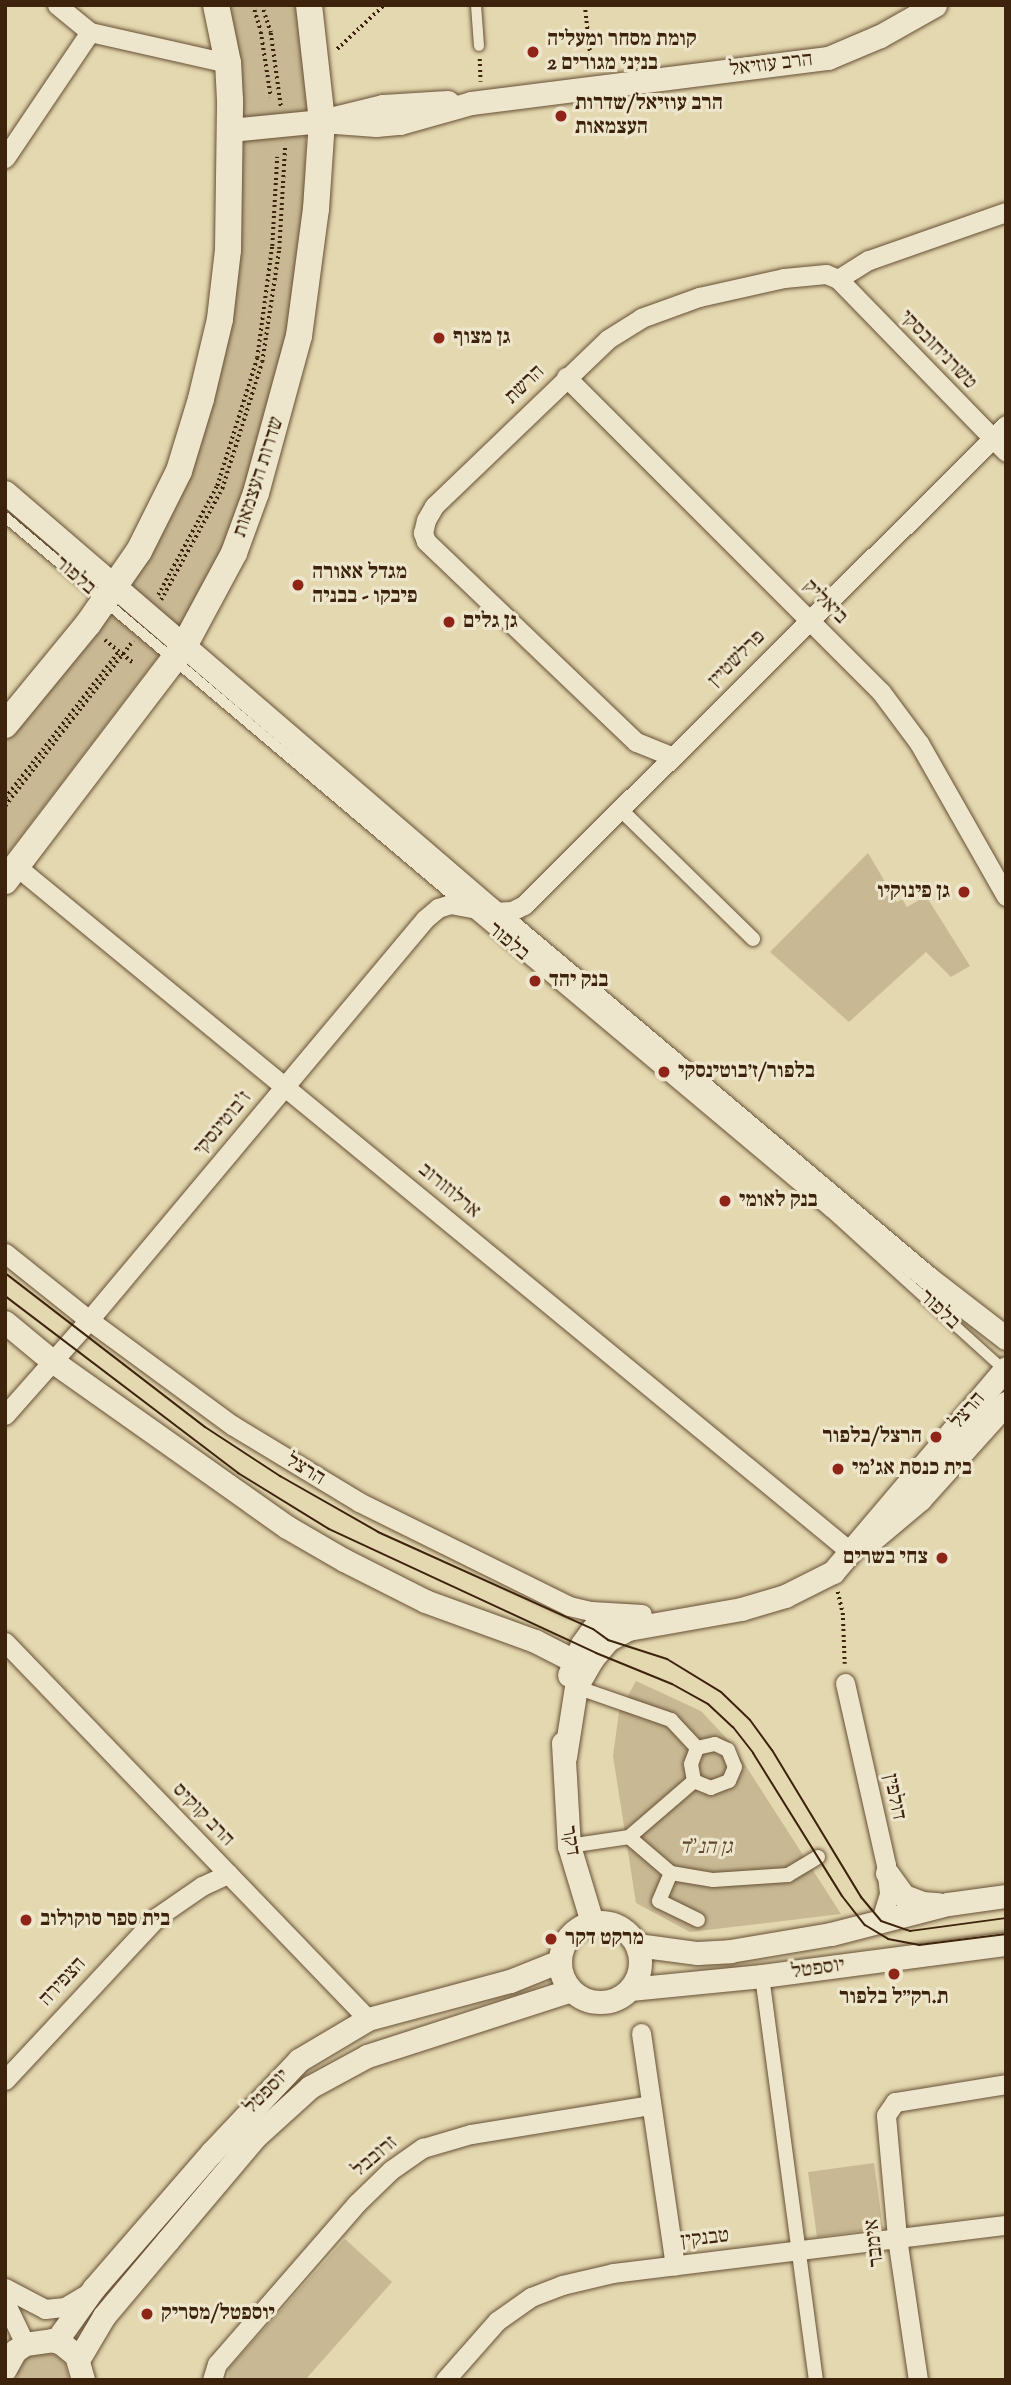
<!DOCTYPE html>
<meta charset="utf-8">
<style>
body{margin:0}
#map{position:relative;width:1011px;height:2385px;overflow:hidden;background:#e4d8b0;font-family:"Sorts Mill Goudy","Frank Ruhl Libre",serif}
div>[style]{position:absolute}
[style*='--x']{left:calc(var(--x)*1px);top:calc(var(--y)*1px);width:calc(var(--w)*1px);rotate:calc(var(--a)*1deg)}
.green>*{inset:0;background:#c8b994}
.path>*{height:3.5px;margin-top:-1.75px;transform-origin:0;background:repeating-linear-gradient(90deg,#3d220c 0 2px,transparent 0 5.5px)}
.roads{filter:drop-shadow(0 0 2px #675035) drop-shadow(0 0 2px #675035)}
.service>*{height:10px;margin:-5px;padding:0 5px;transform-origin:5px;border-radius:5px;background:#ede6cc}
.pedestrian>*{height:14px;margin:-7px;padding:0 7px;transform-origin:7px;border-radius:7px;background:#ede6cc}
.minor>*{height:19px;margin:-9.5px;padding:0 9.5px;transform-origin:9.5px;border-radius:9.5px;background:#ede6cc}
.tertiary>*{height:23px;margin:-11.5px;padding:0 11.5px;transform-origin:11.5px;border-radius:11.5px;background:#ede6cc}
.tertiary>.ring{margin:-11.5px;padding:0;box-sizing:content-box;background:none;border:23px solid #ede6cc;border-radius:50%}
.secondary>*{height:26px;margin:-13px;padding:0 13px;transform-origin:13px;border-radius:13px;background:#ede6cc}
.tram>*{height:2px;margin:-1px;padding:0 1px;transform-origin:1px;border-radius:1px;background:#3d220c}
.dots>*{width:19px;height:19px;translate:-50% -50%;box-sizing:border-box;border:4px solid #ede6cc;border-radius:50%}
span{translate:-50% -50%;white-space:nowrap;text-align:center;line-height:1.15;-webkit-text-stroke:6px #ede6cc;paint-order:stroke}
.poi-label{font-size:21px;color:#3d220c;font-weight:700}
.left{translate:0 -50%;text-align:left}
.right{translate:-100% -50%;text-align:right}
.street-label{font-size:21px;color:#3d220c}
.park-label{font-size:21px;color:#60482e;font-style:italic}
.frame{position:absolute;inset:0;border:7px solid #3d220c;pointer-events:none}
</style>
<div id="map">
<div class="green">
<div style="clip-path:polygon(225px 5px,296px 5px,300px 19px,308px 75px,304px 204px,285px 360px,234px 525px,207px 582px,177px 632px,5px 857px,5px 742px,93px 634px,214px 382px)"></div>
<div style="clip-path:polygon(868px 853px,897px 902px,902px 899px,907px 907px,926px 896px,970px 966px,951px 977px,926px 952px,849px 1022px,770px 952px)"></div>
<div style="clip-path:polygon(636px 1681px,701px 1711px,731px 1743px,841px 1914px,690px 1932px,636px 1903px,613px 1756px,619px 1712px)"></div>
<div style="clip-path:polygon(874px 2163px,883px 2228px,817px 2237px,808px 2172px)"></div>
<div style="clip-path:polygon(345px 2239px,392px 2282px,305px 2380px,228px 2380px,229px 2368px)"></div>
<div style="clip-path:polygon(42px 2351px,59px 2357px,65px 2364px,69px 2380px,16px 2380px,19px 2365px,24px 2358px)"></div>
</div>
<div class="path">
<div style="--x:253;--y:5;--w:28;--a:73"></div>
<div style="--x:261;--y:32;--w:66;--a:81.3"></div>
<div style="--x:262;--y:5;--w:29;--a:72"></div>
<div style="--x:271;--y:33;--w:74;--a:82.2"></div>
<div style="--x:585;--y:5;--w:64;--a:83.8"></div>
<div style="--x:337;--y:49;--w:64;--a:-43.1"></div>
<div style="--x:480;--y:59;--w:23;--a:88"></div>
<div style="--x:158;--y:595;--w:124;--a:-61.6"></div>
<div style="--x:217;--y:486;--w:134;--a:-72.6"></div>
<div style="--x:257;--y:358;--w:113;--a:-82.4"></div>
<div style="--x:272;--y:246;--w:89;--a:-86.8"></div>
<div style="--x:161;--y:600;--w:127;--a:-61.2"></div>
<div style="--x:222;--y:489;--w:133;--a:-72.5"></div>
<div style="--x:262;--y:362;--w:114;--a:-81.4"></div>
<div style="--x:279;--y:249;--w:104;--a:-86.7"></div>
<div style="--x:105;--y:640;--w:36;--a:39"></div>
<div style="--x:5;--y:798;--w:186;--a:-52.2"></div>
<div style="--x:5;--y:806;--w:209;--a:-52.2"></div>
<div style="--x:838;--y:1592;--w:22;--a:77"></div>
<div style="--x:843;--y:1613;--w:51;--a:87.8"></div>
</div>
<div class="roads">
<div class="service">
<div style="--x:476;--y:5;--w:41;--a:85.8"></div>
<div style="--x:5;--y:517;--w:595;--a:40.23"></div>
<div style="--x:471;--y:911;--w:468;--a:40"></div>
<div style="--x:830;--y:1212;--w:235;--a:42.2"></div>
</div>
<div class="pedestrian">
<div style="--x:620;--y:809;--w:186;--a:44.3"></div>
<div style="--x:576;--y:1687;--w:101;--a:19.2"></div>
<div style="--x:671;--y:1720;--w:38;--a:47"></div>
<div style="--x:569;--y:1846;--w:61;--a:-8.5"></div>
<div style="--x:671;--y:1873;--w:55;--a:-139.4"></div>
<div style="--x:629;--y:1837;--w:86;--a:-40.7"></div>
<div style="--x:694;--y:1781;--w:17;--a:-100"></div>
<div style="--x:691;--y:1764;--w:17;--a:-69"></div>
<div style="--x:697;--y:1748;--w:18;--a:-13"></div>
<div style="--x:715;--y:1744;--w:14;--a:25"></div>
<div style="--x:728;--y:1750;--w:18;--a:68"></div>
<div style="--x:735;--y:1767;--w:15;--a:113"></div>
<div style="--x:729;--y:1781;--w:19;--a:159"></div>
<div style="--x:711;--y:1788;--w:18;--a:-158"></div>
<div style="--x:698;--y:1920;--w:43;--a:-154"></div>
<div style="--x:659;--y:1901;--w:30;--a:-67"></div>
<div style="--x:671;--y:1873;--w:43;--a:9.5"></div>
<div style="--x:713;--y:1880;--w:75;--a:-3.8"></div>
<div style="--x:788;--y:1875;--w:35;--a:-31"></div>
<div style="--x:762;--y:1976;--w:408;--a:82.4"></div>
</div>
<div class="minor">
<div style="--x:57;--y:5;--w:43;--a:39.3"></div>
<div style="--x:90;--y:32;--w:141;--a:12.7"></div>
<div style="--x:5;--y:158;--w:152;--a:-56"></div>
<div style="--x:838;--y:279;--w:36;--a:-32"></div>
<div style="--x:869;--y:260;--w:145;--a:-19.3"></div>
<div style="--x:566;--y:377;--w:445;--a:45"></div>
<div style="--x:881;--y:692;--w:64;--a:53.3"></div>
<div style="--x:919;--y:743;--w:176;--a:60.4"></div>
<div style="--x:671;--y:756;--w:38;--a:-158"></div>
<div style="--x:636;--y:742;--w:291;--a:-136.3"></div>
<div style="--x:426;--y:541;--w:9;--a:-111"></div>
<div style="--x:423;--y:533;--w:13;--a:-77"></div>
<div style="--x:426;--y:520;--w:16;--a:-60"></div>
<div style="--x:434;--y:506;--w:241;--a:-43.8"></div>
<div style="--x:608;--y:339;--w:39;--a:-32"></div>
<div style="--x:641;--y:318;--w:62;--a:-19.9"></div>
<div style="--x:699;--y:297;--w:87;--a:-12.6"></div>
<div style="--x:784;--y:278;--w:42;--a:-5.4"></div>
<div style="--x:826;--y:274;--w:13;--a:23"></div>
<div style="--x:838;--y:279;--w:241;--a:45.8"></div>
<div style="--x:16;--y:866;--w:1081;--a:39.41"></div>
<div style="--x:5;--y:1253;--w:107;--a:38.6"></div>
<div style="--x:89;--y:1320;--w:177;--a:36.3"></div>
<div style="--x:232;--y:1425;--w:149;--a:31.2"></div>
<div style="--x:359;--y:1502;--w:234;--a:26.3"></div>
<div style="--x:569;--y:1606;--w:23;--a:13"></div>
<div style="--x:591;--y:1611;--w:51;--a:3.4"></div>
<div style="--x:5;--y:1415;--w:127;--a:-48.5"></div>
<div style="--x:89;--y:1320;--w:523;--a:-50.04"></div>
<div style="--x:425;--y:919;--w:17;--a:-40"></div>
<div style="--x:438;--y:908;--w:13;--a:-18"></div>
<div style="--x:450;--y:904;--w:45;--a:10.3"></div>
<div style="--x:494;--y:912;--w:18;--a:-3"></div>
<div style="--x:512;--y:911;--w:13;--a:-27"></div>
<div style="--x:524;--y:905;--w:680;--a:-44.88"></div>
<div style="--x:5;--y:1642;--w:523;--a:46.08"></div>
<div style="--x:845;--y:1683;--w:187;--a:77.3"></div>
<div style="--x:886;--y:1865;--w:29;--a:84"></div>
<div style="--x:889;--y:1894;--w:28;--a:107"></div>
<div style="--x:641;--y:2033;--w:235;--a:81.7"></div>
<div style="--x:5;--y:2080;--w:223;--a:-47"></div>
<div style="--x:157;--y:1917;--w:55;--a:-34.6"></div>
<div style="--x:202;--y:1886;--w:29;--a:-25"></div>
<div style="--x:5;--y:2288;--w:45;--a:27.7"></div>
<div style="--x:45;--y:2309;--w:20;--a:-6"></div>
<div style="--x:65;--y:2307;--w:27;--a:-31"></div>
<div style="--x:5;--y:2302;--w:47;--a:64.5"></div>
<div style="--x:212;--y:2380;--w:17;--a:-73"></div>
<div style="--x:217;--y:2364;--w:213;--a:-49"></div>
<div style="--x:357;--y:2203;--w:47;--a:-44.1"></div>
<div style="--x:391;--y:2170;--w:39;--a:-35"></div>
<div style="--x:423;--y:2148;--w:50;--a:-16.3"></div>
<div style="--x:471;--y:2134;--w:181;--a:-9.2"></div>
<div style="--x:445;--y:2380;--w:79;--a:-48.6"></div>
<div style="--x:497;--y:2321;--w:42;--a:-35.2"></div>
<div style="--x:531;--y:2297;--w:33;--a:-21"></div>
<div style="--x:562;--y:2285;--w:52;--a:-13.2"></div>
<div style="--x:613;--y:2273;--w:396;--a:-7"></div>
<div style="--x:918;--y:2380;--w:145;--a:-98.4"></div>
<div style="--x:897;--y:2237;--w:122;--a:-95.2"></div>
<div style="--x:886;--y:2115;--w:16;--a:-55"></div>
<div style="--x:895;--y:2102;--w:112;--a:-9.2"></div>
</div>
<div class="tertiary">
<div style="--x:322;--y:121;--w:54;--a:4.2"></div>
<div style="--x:376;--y:125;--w:24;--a:-5"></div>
<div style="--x:400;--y:123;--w:74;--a:-15.7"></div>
<div style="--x:471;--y:103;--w:360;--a:-7.2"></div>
<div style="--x:828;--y:58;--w:56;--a:-22.9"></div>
<div style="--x:880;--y:36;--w:63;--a:-29.4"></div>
<div style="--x:230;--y:130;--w:92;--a:-5.6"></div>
<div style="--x:322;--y:121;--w:63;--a:-13.8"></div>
<div style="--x:383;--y:106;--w:65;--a:-3.5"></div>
<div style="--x:5;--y:492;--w:645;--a:40.66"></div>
<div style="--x:494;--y:912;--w:568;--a:40.14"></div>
<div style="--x:928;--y:1278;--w:98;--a:37.6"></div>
<div style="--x:5;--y:1322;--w:60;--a:39.6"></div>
<div style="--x:51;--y:1360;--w:289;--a:35.3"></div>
<div style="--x:287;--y:1527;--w:66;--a:30.1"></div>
<div style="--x:344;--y:1560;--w:91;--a:26.8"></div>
<div style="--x:425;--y:1601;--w:117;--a:20"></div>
<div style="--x:535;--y:1641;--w:44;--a:27.1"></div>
<div style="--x:574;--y:1661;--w:11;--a:5"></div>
<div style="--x:585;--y:1662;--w:8;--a:-23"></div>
<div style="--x:869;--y:1542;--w:67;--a:-40.1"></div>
<div style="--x:920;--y:1499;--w:129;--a:-48.1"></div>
<div style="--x:569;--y:1675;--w:34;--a:-67"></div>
<div style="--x:582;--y:1644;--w:19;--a:-54"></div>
<div style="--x:593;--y:1629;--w:36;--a:-18"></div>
<div style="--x:563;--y:1743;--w:103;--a:86.7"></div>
<div style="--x:569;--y:1846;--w:79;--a:73.2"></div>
<div style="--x:565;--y:1757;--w:71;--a:-81.1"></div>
<div style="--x:576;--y:1687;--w:32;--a:-60"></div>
<div style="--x:592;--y:1659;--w:25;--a:-50"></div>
<div style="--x:608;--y:1640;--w:23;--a:-29"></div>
<div style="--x:628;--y:1629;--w:115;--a:-10"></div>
<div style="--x:741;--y:1609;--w:46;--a:-16.5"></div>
<div style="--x:785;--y:1596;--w:54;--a:-26.6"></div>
<div style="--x:833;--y:1572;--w:267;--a:-49.7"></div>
<div style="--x:887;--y:1873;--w:29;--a:54"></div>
<div style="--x:904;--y:1896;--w:19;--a:21"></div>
<div style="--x:922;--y:1903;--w:16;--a:4"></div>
<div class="ring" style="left:560px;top:1922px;width:57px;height:57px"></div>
<div style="--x:637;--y:1945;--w:61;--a:7.6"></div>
<div style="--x:697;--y:1953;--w:33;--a:-3"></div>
<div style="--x:730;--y:1951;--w:102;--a:-9.6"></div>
<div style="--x:831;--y:1934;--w:121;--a:-14.4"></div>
<div style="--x:948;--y:1904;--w:59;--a:-7.9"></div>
<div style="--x:630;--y:1989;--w:133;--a:-5.6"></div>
<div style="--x:762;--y:1976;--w:246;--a:-7.5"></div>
<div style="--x:56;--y:2341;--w:65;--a:-54.4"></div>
<div style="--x:94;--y:2288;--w:180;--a:-49.1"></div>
<div style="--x:212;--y:2152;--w:127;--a:-46.6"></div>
<div style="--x:299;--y:2060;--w:80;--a:-30.7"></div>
<div style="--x:368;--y:2019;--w:147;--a:-15"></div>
<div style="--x:510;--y:1981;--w:54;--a:-21.8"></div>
<div style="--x:78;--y:2360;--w:51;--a:-59.4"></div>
<div style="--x:104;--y:2316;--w:99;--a:-49.9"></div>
<div style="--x:168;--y:2240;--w:136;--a:-49.8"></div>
<div style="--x:256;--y:2136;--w:73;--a:-42.2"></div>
<div style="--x:310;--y:2087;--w:65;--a:-28.5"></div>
<div style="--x:367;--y:2056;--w:214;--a:-17.9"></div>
<div style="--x:5;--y:2369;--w:21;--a:-61"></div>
<div style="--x:15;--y:2351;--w:12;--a:-35"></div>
<div style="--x:25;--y:2344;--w:27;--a:-8"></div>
<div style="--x:52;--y:2340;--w:9;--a:18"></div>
<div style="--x:61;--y:2343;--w:19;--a:39"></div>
<div style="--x:76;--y:2355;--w:26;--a:74"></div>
</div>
<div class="secondary">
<div style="--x:5;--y:725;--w:131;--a:-50.6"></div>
<div style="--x:88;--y:624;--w:89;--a:-55.1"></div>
<div style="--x:139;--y:551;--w:89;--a:-63.4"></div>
<div style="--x:179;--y:471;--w:75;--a:-73"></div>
<div style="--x:201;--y:399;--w:82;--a:-76.6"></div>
<div style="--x:220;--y:319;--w:69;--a:-83.4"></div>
<div style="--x:228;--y:250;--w:150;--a:-89.2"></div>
<div style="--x:230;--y:100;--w:37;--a:-93"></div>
<div style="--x:228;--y:63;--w:59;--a:-101.7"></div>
<div style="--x:5;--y:881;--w:295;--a:-52.7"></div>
<div style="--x:184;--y:646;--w:106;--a:-61.7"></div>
<div style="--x:234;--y:553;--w:64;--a:-69.9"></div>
<div style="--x:256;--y:493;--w:163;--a:-74.7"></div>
<div style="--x:299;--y:336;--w:128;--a:-82.4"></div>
<div style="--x:316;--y:209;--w:88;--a:-86.1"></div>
<div style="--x:322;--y:121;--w:117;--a:-96.4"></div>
</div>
</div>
<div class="tram">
<div style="--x:5;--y:1273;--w:252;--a:37.6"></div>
<div style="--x:205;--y:1427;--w:90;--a:33.2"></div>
<div style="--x:280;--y:1476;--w:113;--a:29.7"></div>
<div style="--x:378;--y:1532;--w:236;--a:24.3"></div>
<div style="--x:593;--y:1629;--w:19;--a:36"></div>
<div style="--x:608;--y:1640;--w:62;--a:17.9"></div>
<div style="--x:667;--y:1659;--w:63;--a:31.4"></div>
<div style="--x:721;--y:1692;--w:40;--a:44"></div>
<div style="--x:750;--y:1720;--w:37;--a:54"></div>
<div style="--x:772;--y:1750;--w:172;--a:58.8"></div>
<div style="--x:861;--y:1897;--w:31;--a:50"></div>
<div style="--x:881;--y:1921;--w:31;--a:19"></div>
<div style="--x:910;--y:1931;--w:97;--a:-7.7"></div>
<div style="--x:5;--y:1296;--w:293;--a:37.2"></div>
<div style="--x:238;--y:1473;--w:107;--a:31.6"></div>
<div style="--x:329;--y:1529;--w:294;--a:24.9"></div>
<div style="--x:596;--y:1653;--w:82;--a:22.2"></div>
<div style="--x:672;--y:1684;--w:41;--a:29.1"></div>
<div style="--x:708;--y:1704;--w:34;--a:43"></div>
<div style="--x:733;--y:1727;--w:33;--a:52"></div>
<div style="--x:753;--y:1753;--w:168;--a:58.1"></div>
<div style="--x:842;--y:1896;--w:37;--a:52"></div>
<div style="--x:865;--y:1925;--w:27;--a:31"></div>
<div style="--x:888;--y:1939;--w:32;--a:11"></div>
<div style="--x:919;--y:1945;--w:88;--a:-7.2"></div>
</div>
<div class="dots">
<div style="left:533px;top:52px;background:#8f2418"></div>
<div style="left:561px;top:116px;background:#8f2418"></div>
<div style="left:439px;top:338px;background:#8f2418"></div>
<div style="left:298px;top:585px;background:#8f2418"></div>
<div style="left:449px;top:622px;background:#8f2418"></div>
<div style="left:964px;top:892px;background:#8f2418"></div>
<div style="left:535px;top:981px;background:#8f2418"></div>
<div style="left:664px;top:1072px;background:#8f2418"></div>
<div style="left:725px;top:1201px;background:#8f2418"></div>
<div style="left:936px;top:1437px;background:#8f2418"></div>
<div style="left:838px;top:1469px;background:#8f2418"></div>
<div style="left:942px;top:1558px;background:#8f2418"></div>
<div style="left:26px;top:1920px;background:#8f2418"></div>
<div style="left:551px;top:1939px;background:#8f2418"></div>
<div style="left:894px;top:1974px;background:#8f2418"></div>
<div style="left:147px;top:2314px;background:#8f2418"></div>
</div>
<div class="poi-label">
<span class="left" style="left:547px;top:52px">קומת מסחר ומעליה<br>2 בניני מגורים</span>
<span class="left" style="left:575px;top:116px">הרב עוזיאל/שדרות<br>העצמאות</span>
<span class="left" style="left:453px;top:338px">גן מצוף</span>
<span class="left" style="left:312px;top:585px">מגדל אאורה<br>פיבקו - בבניה</span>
<span class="left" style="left:463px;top:622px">גן גלים</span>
<span class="right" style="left:950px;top:892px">גן פינוקיו</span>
<span class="left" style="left:549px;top:981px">בנק יהד</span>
<span class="left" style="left:678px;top:1072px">בלפור/ז׳בוטינסקי</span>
<span class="left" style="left:739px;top:1201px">בנק לאומי</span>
<span class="right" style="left:922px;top:1437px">הרצל/בלפור</span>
<span class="left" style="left:852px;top:1469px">בית כנסת אג'מי</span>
<span class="right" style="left:928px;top:1558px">צחי בשרים</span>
<span class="left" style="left:40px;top:1920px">בית ספר סוקולוב</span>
<span class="left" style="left:565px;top:1939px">מרקט דקר</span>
<span style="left:894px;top:1998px">ת.רק״ל בלפור</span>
<span class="left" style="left:161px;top:2314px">יוספטל/מסריק</span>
</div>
<div class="street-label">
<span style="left:771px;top:65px;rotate:-7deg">הרב עוזיאל</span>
<span style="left:938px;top:350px;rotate:46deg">טשרניחובסקי</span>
<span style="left:525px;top:385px;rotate:-44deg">הרשת</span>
<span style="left:259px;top:477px;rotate:-72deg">שדרות העצמאות</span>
<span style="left:75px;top:576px;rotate:41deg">בלפור</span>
<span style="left:825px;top:602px;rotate:45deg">ביאליק</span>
<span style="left:737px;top:659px;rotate:-45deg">פרלשטיין</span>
<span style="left:508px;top:942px;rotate:40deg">בלפור</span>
<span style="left:223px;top:1124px;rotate:-50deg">ז'בוטינסקי</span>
<span style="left:449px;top:1191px;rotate:40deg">ארלוזורוב</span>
<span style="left:939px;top:1310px;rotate:43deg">בלפור</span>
<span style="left:968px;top:1411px;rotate:-49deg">הרצל</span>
<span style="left:305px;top:1470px;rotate:31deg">הרצל</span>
<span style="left:894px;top:1797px;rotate:78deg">דולפין</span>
<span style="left:203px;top:1815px;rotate:46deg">הרב קוקיס</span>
<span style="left:570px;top:1841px;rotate:80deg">דקר</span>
<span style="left:818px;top:1969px;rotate:-8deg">יוספטל</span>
<span style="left:63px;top:1982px;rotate:-47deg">הצפירה</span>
<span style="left:267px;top:2092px;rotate:-45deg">יוספטל</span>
<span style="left:375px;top:2157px;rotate:-40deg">זרובבל</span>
<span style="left:705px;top:2239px;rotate:-7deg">טבנקין</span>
<span style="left:875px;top:2243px;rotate:-97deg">אימבר</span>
</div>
<div class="park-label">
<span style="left:706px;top:1848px">גן הנ"ד</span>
</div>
<div class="frame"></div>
</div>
